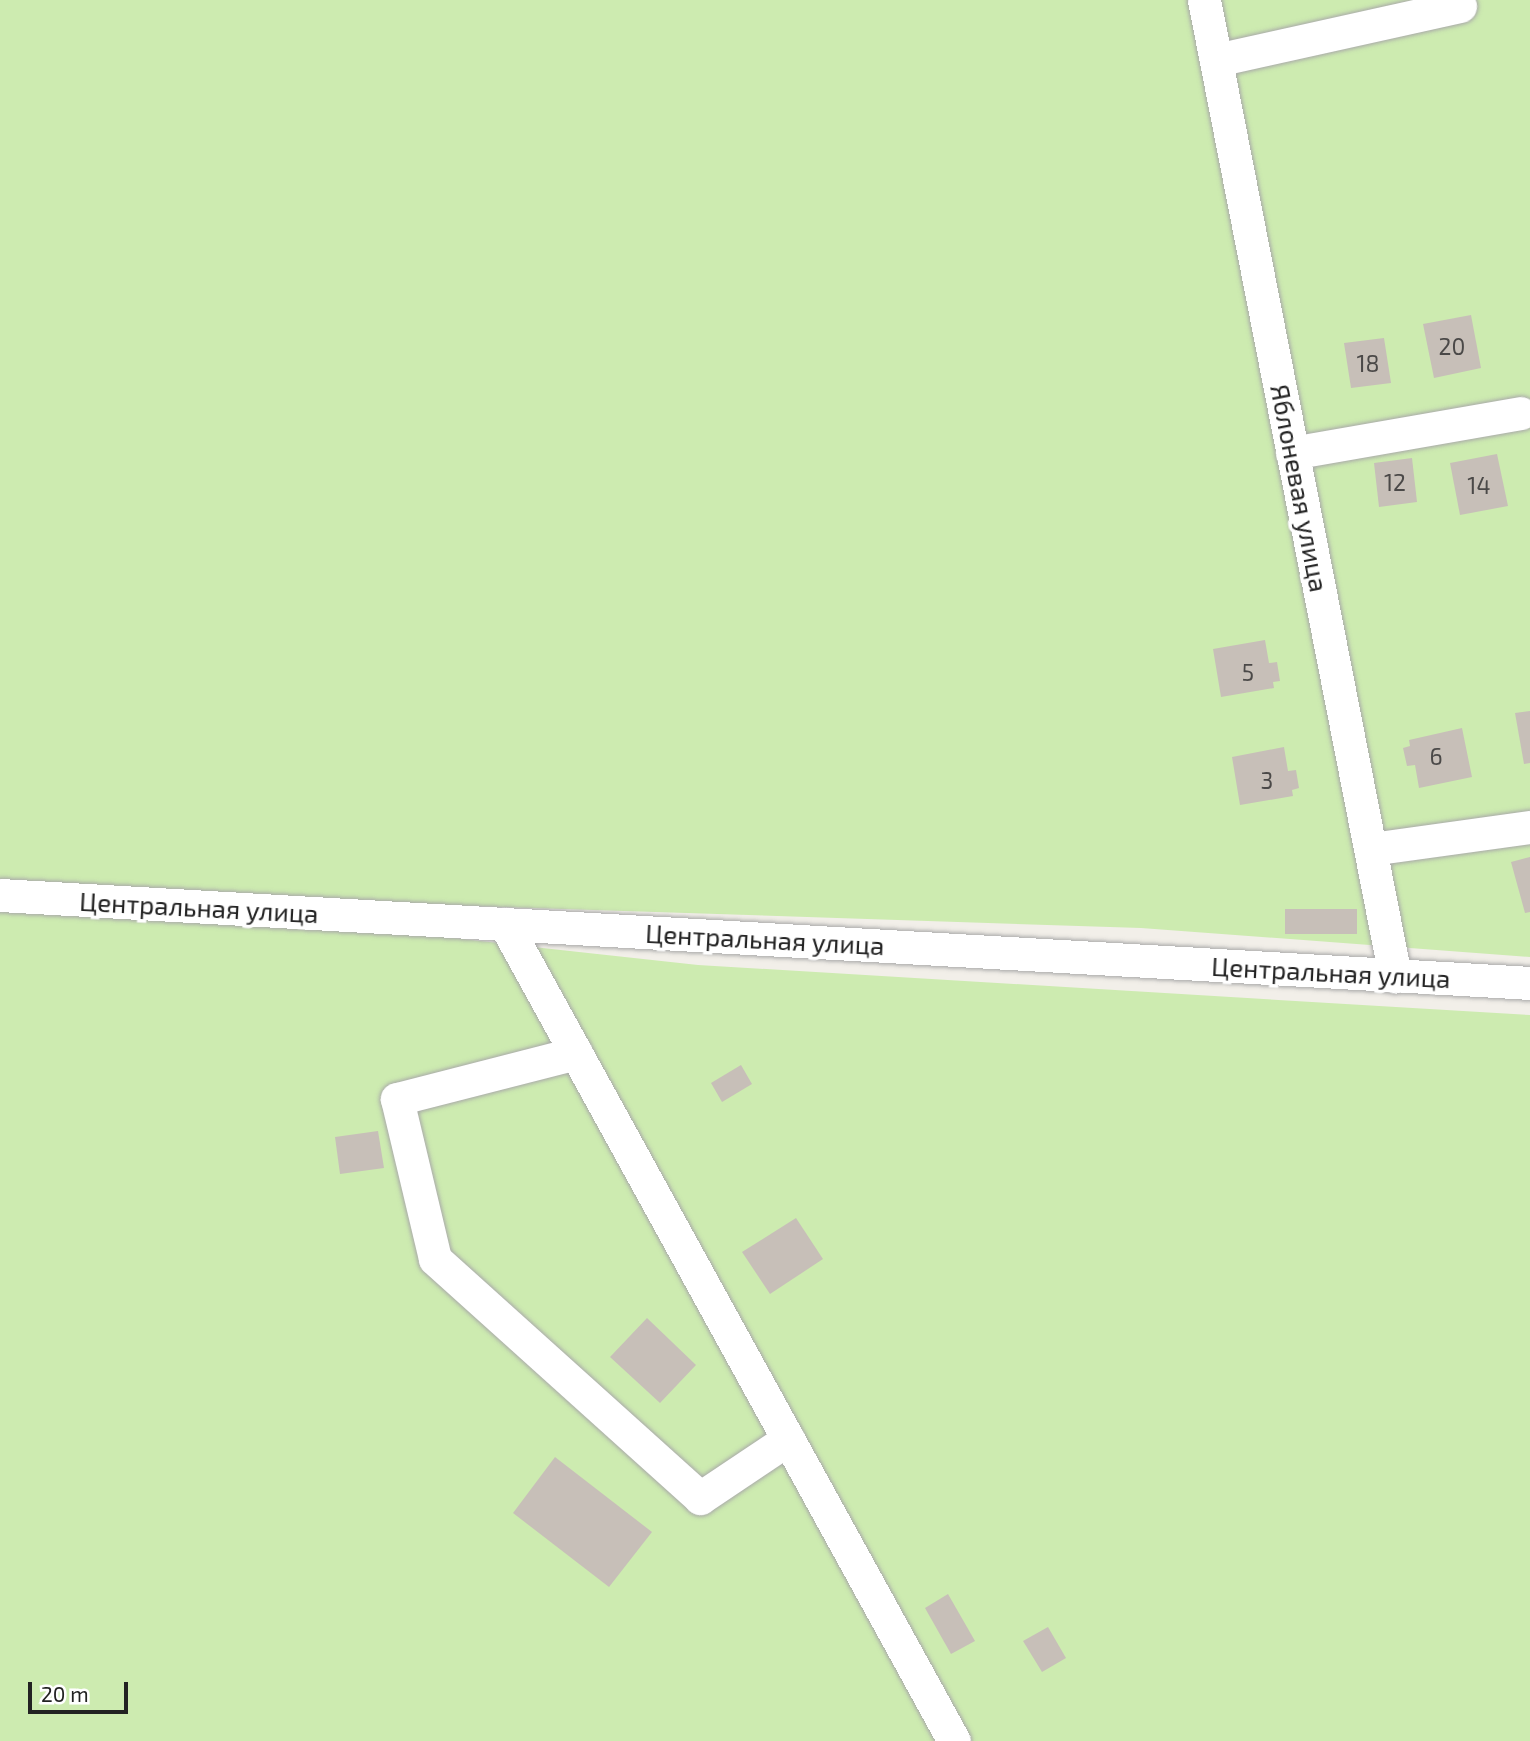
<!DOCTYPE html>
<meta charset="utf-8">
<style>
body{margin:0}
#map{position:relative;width:1530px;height:1741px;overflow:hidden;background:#f2efe9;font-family:"Exo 2",sans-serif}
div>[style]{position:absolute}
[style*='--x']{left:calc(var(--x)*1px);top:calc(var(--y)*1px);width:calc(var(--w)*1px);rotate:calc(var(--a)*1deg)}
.grass>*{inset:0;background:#cdebb0}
.building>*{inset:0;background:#c7bfb8}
.roads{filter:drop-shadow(0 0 2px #a9a9a9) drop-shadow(0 0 2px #a9a9a9)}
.minor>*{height:33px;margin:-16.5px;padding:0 16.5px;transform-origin:16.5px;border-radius:16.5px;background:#fff}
span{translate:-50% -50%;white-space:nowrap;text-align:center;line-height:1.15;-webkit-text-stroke:7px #fff;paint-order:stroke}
.number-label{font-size:23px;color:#4b4948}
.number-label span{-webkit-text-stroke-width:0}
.street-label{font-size:26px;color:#222}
.scale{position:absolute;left:28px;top:1682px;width:100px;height:32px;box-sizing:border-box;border:4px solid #222;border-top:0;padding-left:9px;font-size:21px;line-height:24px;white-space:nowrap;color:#222;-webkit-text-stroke:5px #fff;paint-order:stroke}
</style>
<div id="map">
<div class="grass">
<div style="clip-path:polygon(0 0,1530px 0,1530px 957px,1141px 928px,170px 896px,0 886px)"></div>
<div style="clip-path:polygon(0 901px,206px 911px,698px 965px,1530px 1015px,1530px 1741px,0 1741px)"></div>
</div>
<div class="building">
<div style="clip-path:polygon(1471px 315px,1481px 368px,1434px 378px,1423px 324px)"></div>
<div style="clip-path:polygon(1384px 338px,1391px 383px,1351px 388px,1344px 343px)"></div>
<div style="clip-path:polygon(1497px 454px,1508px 506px,1460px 515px,1450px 463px)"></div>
<div style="clip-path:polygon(1412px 458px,1417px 502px,1379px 507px,1374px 463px)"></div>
<div style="clip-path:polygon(1265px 640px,1269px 663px,1277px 662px,1280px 681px,1273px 682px,1274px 688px,1221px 697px,1213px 649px)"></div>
<div style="clip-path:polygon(1530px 711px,1530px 763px,1524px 764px,1515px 713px)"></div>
<div style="clip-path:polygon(1462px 728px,1472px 777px,1419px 788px,1415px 765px,1407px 766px,1403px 748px,1410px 746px,1409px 740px)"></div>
<div style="clip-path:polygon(1284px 747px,1288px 771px,1296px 770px,1299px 788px,1292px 790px,1293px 796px,1240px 805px,1232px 757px)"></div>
<div style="clip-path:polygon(1530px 857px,1530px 912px,1525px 913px,1511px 862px)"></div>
<div style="clip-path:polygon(1285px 909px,1357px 909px,1357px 934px,1285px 934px)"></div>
<div style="clip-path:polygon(741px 1065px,752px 1084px,722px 1102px,711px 1083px)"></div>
<div style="clip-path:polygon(378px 1131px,384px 1168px,340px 1174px,335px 1137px)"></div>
<div style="clip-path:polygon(796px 1218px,823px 1259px,770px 1294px,742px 1252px)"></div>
<div style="clip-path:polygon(647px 1318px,696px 1365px,660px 1403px,610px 1357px)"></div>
<div style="clip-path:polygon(555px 1457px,652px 1532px,609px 1587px,513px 1513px)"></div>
<div style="clip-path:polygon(948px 1594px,975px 1641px,951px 1654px,925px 1608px)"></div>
<div style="clip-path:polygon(1048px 1627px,1066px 1658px,1042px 1672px,1023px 1641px)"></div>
</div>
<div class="roads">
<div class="minor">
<div style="--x:1204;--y:0;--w:995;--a:78.93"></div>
<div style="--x:1216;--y:60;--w:250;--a:-12.5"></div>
<div style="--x:1292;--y:453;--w:232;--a:-9.9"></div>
<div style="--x:1371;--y:849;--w:161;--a:-7.9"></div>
<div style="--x:0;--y:895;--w:1533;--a:3.29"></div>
<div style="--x:505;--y:924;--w:932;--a:61.21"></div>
<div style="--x:576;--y:1053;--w:185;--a:165.6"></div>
<div style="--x:397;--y:1099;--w:164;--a:76.6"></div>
<div style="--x:435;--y:1259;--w:357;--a:42"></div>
<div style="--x:700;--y:1498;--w:106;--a:-33.8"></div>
</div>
</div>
<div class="number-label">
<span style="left:1452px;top:346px">20</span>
<span style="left:1368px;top:363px">18</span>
<span style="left:1395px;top:482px">12</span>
<span style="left:1479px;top:485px">14</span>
<span style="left:1248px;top:672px">5</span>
<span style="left:1436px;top:756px">6</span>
<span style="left:1267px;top:780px">3</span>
</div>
<div class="street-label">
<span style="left:1300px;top:488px;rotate:79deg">Яблоневая улица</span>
<span style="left:199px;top:907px;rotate:3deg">Центральная улица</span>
<span style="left:765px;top:939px;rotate:3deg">Центральная улица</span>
<span style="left:1331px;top:972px;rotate:3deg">Центральная улица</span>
</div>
<div class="scale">20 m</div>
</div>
